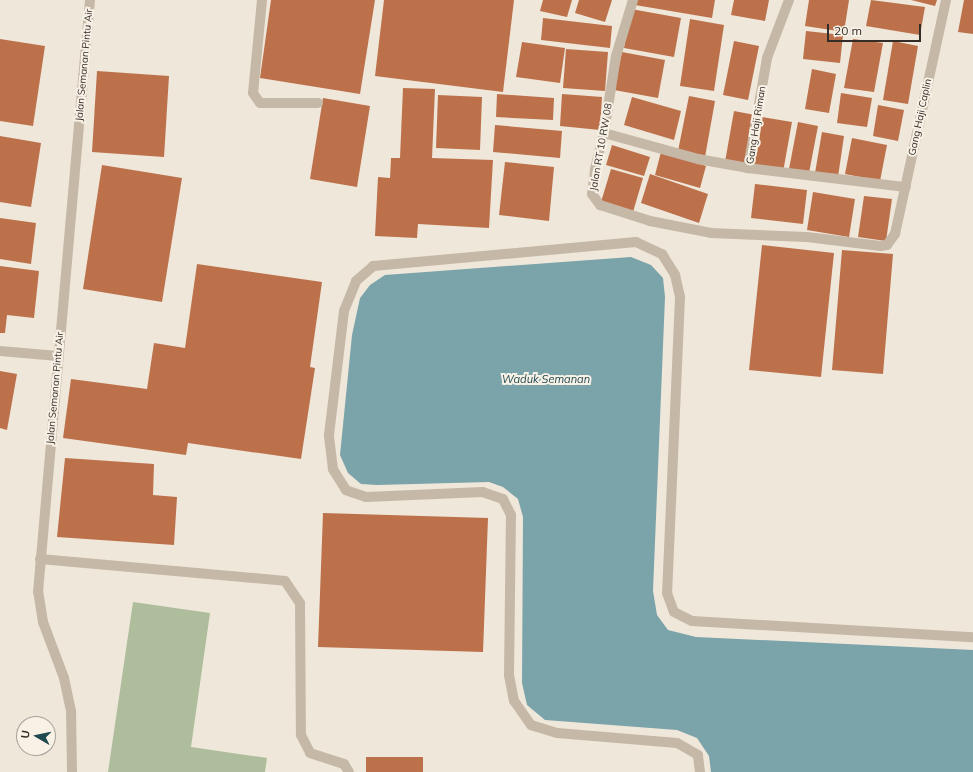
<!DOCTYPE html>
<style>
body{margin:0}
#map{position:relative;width:973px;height:772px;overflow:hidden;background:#efe7da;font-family:Mulish,sans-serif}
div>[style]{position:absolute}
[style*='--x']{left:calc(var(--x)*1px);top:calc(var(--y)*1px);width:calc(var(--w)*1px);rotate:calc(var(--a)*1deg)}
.green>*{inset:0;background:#aebd9b}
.water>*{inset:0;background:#7ba3aa}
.building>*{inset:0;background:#bc714b}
.service>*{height:10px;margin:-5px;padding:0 5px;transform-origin:5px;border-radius:5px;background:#c6b8a7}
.minor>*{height:10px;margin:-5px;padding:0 5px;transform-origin:5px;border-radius:5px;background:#c6b8a7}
span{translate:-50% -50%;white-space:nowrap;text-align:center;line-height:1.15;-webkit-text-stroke:4px #f7f1e6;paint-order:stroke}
.street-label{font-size:10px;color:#332c27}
.water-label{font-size:11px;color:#204951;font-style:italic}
.north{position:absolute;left:16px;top:716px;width:40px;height:40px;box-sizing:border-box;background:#f7f1e6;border:1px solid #a9a29a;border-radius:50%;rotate:279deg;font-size:11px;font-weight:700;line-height:16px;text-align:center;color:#332c27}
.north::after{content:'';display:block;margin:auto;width:14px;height:18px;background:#204951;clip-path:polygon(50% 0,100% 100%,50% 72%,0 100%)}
.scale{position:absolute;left:827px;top:24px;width:94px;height:18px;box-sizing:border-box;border:2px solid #332c27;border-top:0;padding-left:5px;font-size:12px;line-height:14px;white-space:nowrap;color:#332c27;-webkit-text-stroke:3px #f7f1e6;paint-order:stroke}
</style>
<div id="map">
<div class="green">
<div style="clip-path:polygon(133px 602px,210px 613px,191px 747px,267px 758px,265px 772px,108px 772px)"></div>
</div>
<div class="water">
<div style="clip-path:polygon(631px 257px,651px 265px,663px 278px,665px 297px,653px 591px,657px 615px,668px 630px,696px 637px,973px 650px,973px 772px,711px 772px,709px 756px,697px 738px,677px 730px,545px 720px,527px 705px,522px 683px,523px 517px,518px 499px,503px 487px,489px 482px,377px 485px,361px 484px,348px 473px,340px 455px,352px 335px,360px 298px,370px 285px,385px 275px)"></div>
</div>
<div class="building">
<div style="clip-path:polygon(271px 0,375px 0,360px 94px,260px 78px)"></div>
<div style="clip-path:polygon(384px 0,514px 0,503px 92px,375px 76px)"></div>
<div style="clip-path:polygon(543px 0,572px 0,567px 17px,540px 11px)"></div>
<div style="clip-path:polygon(579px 0,612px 0,605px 22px,575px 13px)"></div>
<div style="clip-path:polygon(636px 0,715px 0,712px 18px,635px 5px)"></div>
<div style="clip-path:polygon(734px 0,769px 0,765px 21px,731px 15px)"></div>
<div style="clip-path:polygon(809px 0,849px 0,844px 32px,805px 26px)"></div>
<div style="clip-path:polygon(871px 0,925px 7px,920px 35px,866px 26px)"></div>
<div style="clip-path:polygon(911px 0,937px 0,935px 6px)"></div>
<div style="clip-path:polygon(964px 0,973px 0,973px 34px,958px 32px)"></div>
<div style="clip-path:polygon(631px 9px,681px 18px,674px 57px,624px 48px)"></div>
<div style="clip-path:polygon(543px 18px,612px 26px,610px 48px,541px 40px)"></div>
<div style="clip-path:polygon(690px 19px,724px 25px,714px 91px,680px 86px)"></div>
<div style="clip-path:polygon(806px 31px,843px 35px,840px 63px,803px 59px)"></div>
<div style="clip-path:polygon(0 39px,45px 46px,33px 126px,0 121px)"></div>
<div style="clip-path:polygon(853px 39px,883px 43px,874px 92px,844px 88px)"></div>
<div style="clip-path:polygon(734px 41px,759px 46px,748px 100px,723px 95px)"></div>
<div style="clip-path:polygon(893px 41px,918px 46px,908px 104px,883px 100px)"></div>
<div style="clip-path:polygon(522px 42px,565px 48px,560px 83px,516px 77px)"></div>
<div style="clip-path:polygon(566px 49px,608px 52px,605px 91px,563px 88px)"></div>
<div style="clip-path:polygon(622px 52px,665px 60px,658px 98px,614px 90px)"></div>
<div style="clip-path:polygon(812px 69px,836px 74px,829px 113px,805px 109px)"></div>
<div style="clip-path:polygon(97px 71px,169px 76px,164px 157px,92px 152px)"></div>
<div style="clip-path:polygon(403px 88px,435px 89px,432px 158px,493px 160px,489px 228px,418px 224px,417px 238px,375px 236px,378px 177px,390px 178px,391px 158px,400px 158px)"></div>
<div style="clip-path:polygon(841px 93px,872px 98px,867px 127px,837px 123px)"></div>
<div style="clip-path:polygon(497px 94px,554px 98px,553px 120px,496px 117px)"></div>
<div style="clip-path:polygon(562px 94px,602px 97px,600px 130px,560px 126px)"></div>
<div style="clip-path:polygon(438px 95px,482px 97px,480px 150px,436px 148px)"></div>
<div style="clip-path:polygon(689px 96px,715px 101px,705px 157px,678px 151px)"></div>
<div style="clip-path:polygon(632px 97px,681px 111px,674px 140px,624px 125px)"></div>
<div style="clip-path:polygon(323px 98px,370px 106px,357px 187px,310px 179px)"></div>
<div style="clip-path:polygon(878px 105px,904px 110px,898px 141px,873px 136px)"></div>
<div style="clip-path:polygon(734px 111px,755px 115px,745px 166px,725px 162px)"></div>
<div style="clip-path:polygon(762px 117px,792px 122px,783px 172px,753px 166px)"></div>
<div style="clip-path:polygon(798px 122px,818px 126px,809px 173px,789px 169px)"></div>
<div style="clip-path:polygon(495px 125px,562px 131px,560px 158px,493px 152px)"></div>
<div style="clip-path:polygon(822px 132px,844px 136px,838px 177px,815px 173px)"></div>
<div style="clip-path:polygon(0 136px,41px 143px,31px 207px,0 202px)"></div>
<div style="clip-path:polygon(852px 138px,887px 145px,880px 181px,845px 174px)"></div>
<div style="clip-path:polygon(612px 145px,650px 157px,644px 176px,606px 165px)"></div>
<div style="clip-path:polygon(661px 152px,706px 166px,700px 188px,655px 175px)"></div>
<div style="clip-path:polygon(505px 162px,554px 167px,549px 221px,499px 215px)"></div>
<div style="clip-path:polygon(102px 165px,182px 178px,162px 302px,83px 289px)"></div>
<div style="clip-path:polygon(611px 169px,643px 178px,633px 212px,601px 202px)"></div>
<div style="clip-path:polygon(650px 174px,708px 194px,699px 223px,641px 203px)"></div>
<div style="clip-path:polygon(755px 184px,807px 190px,803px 224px,751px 218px)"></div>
<div style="clip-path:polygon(813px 192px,855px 199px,849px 237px,807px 230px)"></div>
<div style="clip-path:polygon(864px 196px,892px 199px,886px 241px,858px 237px)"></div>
<div style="clip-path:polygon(0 218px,36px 223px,31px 264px,0 259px)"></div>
<div style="clip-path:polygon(762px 245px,834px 253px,821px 377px,749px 370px)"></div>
<div style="clip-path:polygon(842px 250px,893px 254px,883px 374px,832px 370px)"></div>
<div style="clip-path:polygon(197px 264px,322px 282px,310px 367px,315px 368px,301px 459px,188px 443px,186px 455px,63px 438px,71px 379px,147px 389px,154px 343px,185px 348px)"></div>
<div style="clip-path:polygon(0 266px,39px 271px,34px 318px,7px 315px,5px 333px,0 333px)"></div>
<div style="clip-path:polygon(0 371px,17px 374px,7px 430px,0 428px)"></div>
<div style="clip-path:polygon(65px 458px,154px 464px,153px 495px,177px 497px,174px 545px,57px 537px)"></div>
<div style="clip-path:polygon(323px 513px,488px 518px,483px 652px,318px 647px)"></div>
<div style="clip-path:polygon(366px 757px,423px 757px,423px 772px,366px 772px)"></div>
</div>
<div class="service">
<div style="--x:262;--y:0;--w:93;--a:95.5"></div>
<div style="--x:253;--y:93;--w:12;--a:55"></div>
<div style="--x:260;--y:103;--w:58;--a:0"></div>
<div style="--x:40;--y:559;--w:246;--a:5.1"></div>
<div style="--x:285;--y:581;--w:27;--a:56"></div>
<div style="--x:300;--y:603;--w:132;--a:89.6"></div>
<div style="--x:301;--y:735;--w:20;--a:63"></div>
<div style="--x:310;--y:753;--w:36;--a:18"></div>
<div style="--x:344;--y:764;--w:9;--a:58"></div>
<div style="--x:700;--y:772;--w:17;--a:-97"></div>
<div style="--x:698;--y:755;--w:24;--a:-150"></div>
<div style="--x:677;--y:743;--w:120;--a:-175.2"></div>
<div style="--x:557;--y:733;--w:27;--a:-163"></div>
<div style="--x:531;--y:725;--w:29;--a:-125"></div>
<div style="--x:514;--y:701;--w:26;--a:-101"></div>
<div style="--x:509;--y:675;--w:160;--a:-89.3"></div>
<div style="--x:511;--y:515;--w:18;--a:-117"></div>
<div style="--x:503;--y:499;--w:21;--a:-161"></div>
<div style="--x:483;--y:492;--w:117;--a:177.6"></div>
<div style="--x:366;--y:497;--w:21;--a:-161"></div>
<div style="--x:346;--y:490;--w:25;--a:-122"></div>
<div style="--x:333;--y:469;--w:34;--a:-97"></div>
<div style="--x:329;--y:435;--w:125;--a:-83.1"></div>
<div style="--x:344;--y:311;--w:32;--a:-68"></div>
<div style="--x:356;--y:281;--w:23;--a:-41"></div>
<div style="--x:373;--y:266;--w:264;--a:-5.2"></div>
<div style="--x:636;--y:242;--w:29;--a:25"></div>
<div style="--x:662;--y:254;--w:25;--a:58"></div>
<div style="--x:675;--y:275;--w:23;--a:77"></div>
<div style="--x:680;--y:297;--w:296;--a:92.5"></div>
<div style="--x:667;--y:593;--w:20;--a:70"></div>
<div style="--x:674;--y:612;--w:20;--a:27"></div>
<div style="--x:692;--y:621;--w:281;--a:3.3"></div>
</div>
<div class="minor">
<div style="--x:633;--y:0;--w:59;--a:106.9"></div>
<div style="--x:616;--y:56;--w:78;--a:98.9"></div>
<div style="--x:604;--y:133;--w:38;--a:104"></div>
<div style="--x:595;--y:170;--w:24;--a:97"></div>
<div style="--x:592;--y:194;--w:14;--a:54"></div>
<div style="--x:600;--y:205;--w:52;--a:17.7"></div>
<div style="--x:650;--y:221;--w:62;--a:11.1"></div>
<div style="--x:711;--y:233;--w:96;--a:2.4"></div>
<div style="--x:807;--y:237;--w:74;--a:7"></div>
<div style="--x:880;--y:246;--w:7;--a:-8"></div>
<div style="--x:887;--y:245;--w:14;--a:-54"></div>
<div style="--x:895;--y:234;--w:239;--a:-77.7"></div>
<div style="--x:789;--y:0;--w:62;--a:110.8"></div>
<div style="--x:767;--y:58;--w:112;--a:99.8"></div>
<div style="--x:748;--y:168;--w:159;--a:6.9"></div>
<div style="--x:604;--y:133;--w:98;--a:15.5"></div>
<div style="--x:698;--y:159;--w:51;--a:10.2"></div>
<div style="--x:0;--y:351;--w:58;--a:4.9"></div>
<div style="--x:72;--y:772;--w:61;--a:-90.9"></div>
<div style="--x:71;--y:711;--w:34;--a:-102"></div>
<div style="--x:64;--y:678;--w:60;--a:-110.6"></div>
<div style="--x:43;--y:622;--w:30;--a:-99"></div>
<div style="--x:38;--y:592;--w:594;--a:-84.98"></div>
</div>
<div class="street-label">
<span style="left:84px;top:65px;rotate:-85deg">Jalan Semanan Pintu Air</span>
<span style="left:920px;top:117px;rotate:-78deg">Gang Haji Caplin</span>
<span style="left:756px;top:125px;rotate:-81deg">Gang Haji Riman</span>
<span style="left:601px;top:147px;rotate:-80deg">Jalan RT 10 RW 08</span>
<span style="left:55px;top:388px;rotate:-85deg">Jalan Semanan Pintu Air</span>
</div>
<div class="water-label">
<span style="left:546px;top:379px">Waduk Semanan</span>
</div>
<div class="north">U</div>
<div class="scale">20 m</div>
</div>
